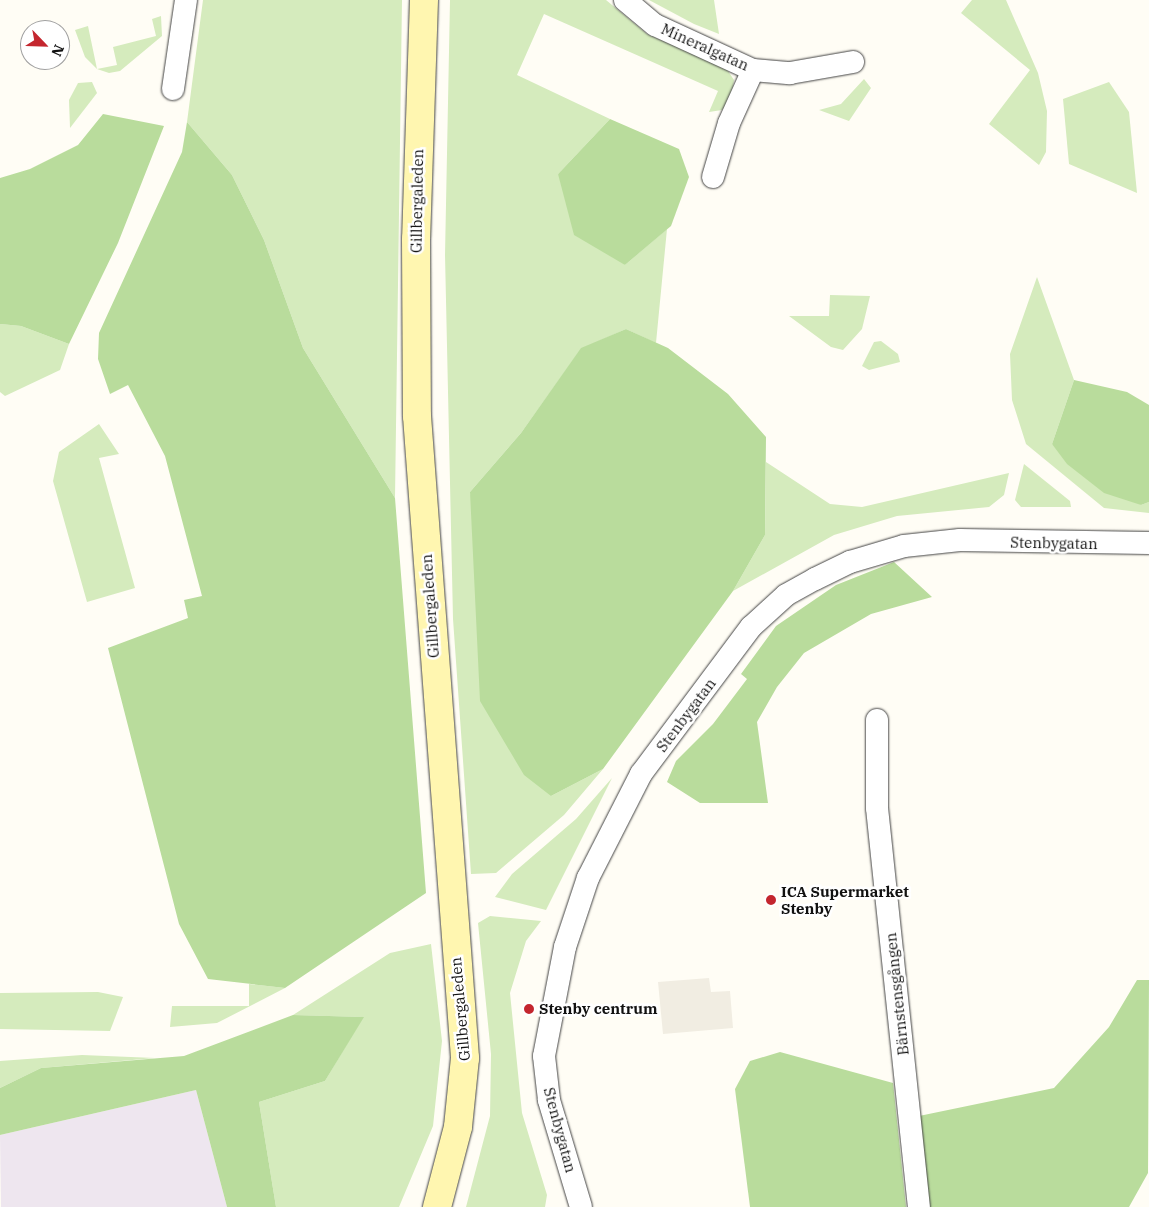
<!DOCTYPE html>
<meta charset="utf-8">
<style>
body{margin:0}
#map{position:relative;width:1149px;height:1207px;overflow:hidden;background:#fffdf5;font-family:"IBM Plex Serif",serif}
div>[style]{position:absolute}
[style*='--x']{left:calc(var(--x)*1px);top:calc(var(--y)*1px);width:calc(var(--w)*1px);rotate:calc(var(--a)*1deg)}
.industrial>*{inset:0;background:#eee6ef}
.green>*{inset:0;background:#d5ebbd}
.forest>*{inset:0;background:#b9dc9c}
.plaza>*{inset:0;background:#f1ede2}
.roads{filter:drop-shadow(0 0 1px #444) drop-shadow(0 0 1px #444)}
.street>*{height:22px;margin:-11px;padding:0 11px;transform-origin:11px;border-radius:11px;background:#fff}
.secondary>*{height:28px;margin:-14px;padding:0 14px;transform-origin:14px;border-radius:14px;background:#fff6b0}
.dots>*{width:14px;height:14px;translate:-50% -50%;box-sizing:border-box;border:2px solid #fff;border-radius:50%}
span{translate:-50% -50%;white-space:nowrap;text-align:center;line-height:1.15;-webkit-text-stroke:5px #fff;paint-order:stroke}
.street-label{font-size:15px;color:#111}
.poi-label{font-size:15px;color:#111;font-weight:700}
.left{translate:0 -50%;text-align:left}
.north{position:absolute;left:20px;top:20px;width:50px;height:50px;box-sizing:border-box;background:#fff;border:1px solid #a0a0a0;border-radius:50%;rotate:114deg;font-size:14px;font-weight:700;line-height:20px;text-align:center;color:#111}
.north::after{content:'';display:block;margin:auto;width:18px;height:22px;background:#c4262e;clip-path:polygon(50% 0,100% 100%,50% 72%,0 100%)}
</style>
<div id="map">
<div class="industrial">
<div style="clip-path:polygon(196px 1090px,227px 1207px,1px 1207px,0 1135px)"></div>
</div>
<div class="green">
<div style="clip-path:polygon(203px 0,402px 0,395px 498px,303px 348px,264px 240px,232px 175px,187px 122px)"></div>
<div style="clip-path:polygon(450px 0,606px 0,647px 34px,726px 68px,734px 80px,731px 100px,722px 110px,709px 112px,718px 91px,544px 14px,517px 75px,610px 119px,558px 174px,625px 265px,667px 229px,656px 343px,626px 329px,581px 349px,521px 433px,470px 492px,551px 796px,603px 769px,564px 815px,496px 873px,471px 874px,453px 619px,445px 255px)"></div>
<div style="clip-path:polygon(649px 0,714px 0,719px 34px,694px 24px)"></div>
<div style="clip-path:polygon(972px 0,1006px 0,1038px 73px,1047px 111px,1046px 152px,1039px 165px,989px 124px,1030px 70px,961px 13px)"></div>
<div style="clip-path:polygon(161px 16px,162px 36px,120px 71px,109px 73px,97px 69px,85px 57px,75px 30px,88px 26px,97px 69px,117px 65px,113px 47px,156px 36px,152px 19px)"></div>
<div style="clip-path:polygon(864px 79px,871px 88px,849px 121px,819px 110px,841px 104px)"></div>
<div style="clip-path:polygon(92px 82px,97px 93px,70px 128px,69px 100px,78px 83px)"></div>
<div style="clip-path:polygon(1109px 82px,1129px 112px,1137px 193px,1069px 164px,1063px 99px)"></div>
<div style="clip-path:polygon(1037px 277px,1074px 380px,1052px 444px,1141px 505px,1149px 502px,1149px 513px,1104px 508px,1026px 444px,1012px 400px,1010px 354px)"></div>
<div style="clip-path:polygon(830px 295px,870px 296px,862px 329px,843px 350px,831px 347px,789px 316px,829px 316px)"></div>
<div style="clip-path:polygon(0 324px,21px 326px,69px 344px,60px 370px,5px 396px,0 392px)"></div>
<div style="clip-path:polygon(881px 341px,898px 354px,900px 362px,869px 370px,862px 366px,874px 342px)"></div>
<div style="clip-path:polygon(99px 424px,119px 454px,99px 458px,135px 588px,87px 602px,53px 481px,59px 452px)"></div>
<div style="clip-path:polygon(766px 462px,830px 504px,862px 507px,1009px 473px,1004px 495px,989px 507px,897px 516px,834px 535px,733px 591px,765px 535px)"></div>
<div style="clip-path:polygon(1024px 464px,1070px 501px,1071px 507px,1021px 507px,1015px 500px)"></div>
<div style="clip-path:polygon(612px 778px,546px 910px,495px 897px,512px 874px,576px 819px)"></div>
<div style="clip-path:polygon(490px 916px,541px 921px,526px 941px,510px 993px,522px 1113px,547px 1195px,545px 1207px,466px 1207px,490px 1116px,491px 1054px,478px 923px)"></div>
<div style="clip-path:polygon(431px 944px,442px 1041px,433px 1126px,399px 1207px,276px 1207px,259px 1102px,325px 1081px,363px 1017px,293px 1015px,390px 953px)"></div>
<div style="clip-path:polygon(249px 984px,285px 988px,217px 1023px,170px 1027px,172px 1006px,249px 1006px)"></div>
<div style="clip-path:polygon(98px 992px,123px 997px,110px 1031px,0 1029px,0 993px)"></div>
<div style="clip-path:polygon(82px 1055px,155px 1058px,41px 1068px,0 1088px,0 1061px)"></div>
</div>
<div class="forest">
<div style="clip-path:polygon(103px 114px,164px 126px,118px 243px,69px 344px,21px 326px,0 324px,0 178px,30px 169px,78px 145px)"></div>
<div style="clip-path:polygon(610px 119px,679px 149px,689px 177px,671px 226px,625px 265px,574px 235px,558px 174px)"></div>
<div style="clip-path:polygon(187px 122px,232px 175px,264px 240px,303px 348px,395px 498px,426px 893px,285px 988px,208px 979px,179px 924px,108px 648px,188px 618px,184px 600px,202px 596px,165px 456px,128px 385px,110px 394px,98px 359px,99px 333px,182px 152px)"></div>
<div style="clip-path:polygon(626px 329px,668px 348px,728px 394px,766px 437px,765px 535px,733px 591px,603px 769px,551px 796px,524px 775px,480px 701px,470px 492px,521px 433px,581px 348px)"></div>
<div style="clip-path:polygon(1074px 380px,1127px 392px,1149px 405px,1149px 502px,1141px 505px,1104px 493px,1067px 464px,1052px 444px)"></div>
<div style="clip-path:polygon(894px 562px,932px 597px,871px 614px,804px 653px,777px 687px,757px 722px,768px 803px,700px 803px,667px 782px,676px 761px,713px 724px,747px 679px,741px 674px,776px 626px,836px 585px)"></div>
<div style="clip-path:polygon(1137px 980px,1149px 980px,1148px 1173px,1129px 1207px,929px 1207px,919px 1116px,1054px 1088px,1109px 1027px)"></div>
<div style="clip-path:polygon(293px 1015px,364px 1017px,325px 1081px,259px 1102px,276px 1207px,227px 1207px,196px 1090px,0 1135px,0 1088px,41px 1068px,184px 1056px)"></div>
<div style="clip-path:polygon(780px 1052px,893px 1083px,906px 1207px,750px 1207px,735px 1089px,750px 1061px)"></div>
</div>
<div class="plaza">
<div style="clip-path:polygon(709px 978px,711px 992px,730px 991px,733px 1028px,663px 1034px,658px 982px)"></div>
</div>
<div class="roads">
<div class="street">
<div style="--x:625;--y:0;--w:39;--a:40"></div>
<div style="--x:655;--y:25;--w:108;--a:24.7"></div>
<div style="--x:753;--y:70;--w:37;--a:5"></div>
<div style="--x:790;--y:73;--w:64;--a:-9.9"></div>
<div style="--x:173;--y:89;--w:90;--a:-81.7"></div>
<div style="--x:713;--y:177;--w:56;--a:-73.5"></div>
<div style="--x:729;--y:123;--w:58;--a:-65.6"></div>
<div style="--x:877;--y:720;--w:88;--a:90"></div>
<div style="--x:877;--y:808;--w:401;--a:84"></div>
<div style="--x:581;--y:1207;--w:112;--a:-106.7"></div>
<div style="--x:549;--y:1100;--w:44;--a:-96.5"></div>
<div style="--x:544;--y:1056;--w:111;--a:-79.1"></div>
<div style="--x:565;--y:947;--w:73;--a:-71.6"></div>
<div style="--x:588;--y:878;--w:117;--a:-63"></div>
<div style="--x:641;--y:774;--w:184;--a:-53.2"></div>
<div style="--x:751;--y:627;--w:47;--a:-42.4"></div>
<div style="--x:786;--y:595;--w:33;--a:-29"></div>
<div style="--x:815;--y:579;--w:39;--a:-26"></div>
<div style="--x:850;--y:562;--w:56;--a:-16.5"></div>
<div style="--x:904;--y:546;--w:56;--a:-6.1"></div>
<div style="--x:960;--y:540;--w:189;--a:0.9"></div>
</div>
<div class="secondary">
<div style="--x:424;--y:0;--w:239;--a:91.9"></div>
<div style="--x:416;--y:239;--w:177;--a:89.7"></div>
<div style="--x:417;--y:416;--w:644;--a:85.72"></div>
<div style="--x:465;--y:1058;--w:69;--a:95.8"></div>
<div style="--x:458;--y:1127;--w:83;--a:104.7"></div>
</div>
</div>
<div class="dots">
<div style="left:771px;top:900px;background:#c4262e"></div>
<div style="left:529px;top:1009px;background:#c4262e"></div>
</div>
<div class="street-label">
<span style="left:705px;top:47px;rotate:24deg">Mineralgatan</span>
<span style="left:417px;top:201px;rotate:-89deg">Gillbergaleden</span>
<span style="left:1054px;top:543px;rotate:1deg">Stenbygatan</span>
<span style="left:430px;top:606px;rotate:-94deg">Gillbergaleden</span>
<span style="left:686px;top:715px;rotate:-53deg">Stenbygatan</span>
<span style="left:897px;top:994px;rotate:-96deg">Bärnstensgången</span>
<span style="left:460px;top:1009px;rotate:-95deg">Gillbergaleden</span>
<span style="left:560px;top:1130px;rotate:75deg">Stenbygatan</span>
</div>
<div class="poi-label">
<span class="left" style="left:781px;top:900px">ICA Supermarket<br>Stenby</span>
<span class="left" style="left:539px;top:1009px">Stenby centrum</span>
</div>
<div class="north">N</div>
</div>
